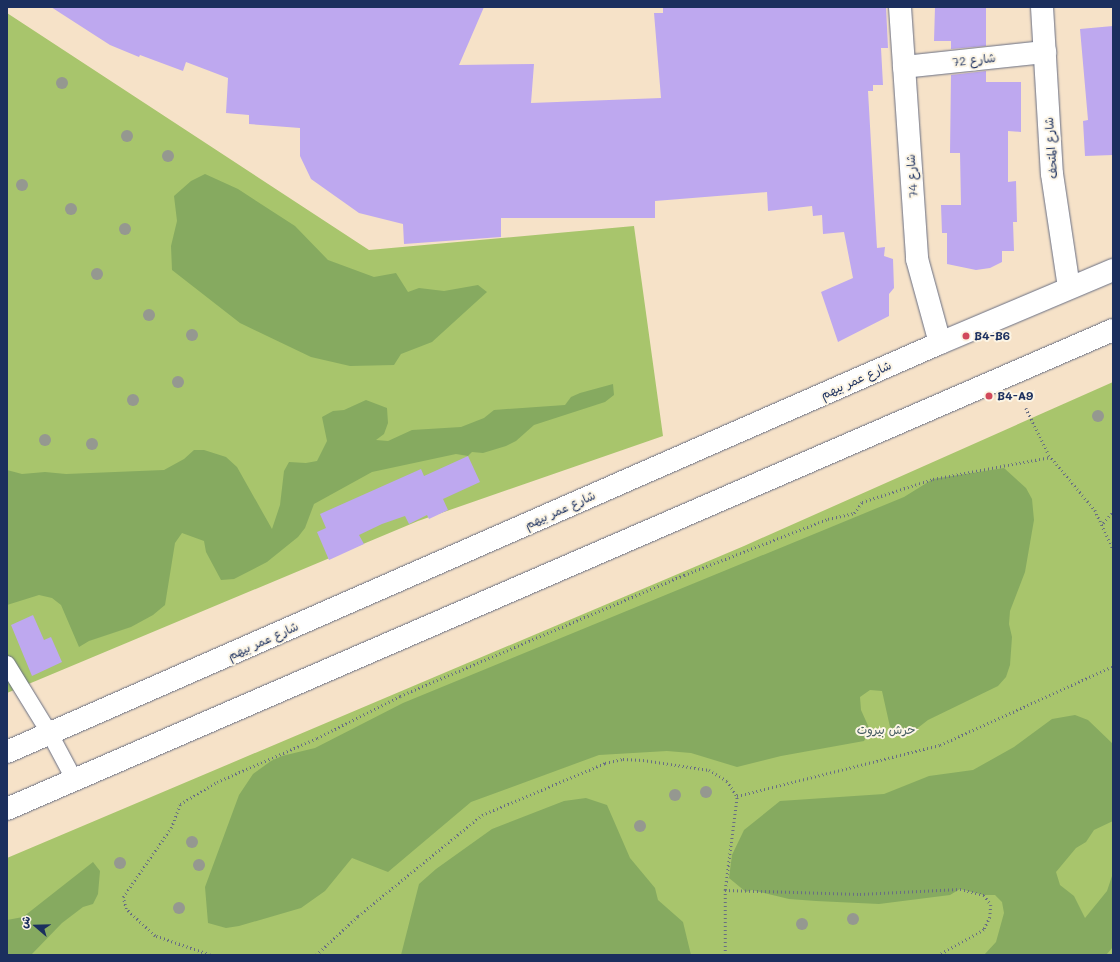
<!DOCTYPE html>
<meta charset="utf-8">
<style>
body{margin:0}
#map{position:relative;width:1120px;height:962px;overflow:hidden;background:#f6e2c8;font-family:Mali,"Playpen Sans Arabic",sans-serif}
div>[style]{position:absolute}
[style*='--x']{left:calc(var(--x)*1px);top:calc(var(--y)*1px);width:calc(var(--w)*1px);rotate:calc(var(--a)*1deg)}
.green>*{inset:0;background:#a8c56c}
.forest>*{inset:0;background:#86aa60}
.building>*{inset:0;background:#bea8ef}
.path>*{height:2.5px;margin-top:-1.25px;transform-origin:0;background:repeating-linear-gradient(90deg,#686e83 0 1px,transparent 0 4px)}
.roads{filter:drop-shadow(0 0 1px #686e83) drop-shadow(0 0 1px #686e83)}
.service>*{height:16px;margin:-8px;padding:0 8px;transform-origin:8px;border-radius:8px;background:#fff}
.minor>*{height:22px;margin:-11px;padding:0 11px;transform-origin:11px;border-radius:11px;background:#fff}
.secondary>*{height:22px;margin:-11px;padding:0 11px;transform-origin:11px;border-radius:11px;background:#fff}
.trees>*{width:12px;height:12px;margin:-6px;border-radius:50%;background:#959890}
.dots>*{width:11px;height:11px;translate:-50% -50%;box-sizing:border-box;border:2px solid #fcf5e5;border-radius:50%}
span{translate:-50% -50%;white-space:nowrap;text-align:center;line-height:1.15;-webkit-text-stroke:4px #fcf5e5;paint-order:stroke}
.street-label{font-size:12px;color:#1b2f5e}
.poi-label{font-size:12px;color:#1b2f5e;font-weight:700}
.left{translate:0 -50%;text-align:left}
.park-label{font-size:12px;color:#455c62}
.frame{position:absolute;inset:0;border:8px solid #1b2f5e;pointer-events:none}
.north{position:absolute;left:16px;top:906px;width:40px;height:40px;-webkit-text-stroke:3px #fcf5e5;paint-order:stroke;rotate:290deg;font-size:11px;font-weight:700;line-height:16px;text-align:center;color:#1b2f5e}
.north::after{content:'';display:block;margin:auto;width:14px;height:18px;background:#1b2f5e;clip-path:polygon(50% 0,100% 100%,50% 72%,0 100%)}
</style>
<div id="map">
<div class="green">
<div style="clip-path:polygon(7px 13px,369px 250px,634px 226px,663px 436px,418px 521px,7px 693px)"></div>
<div style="clip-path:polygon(1113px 382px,1113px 955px,7px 955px,7px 858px,744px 546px)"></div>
</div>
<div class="forest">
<div style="clip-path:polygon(205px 174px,238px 189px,295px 226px,328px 260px,374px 277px,396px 273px,408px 292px,419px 288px,444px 291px,478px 285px,487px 292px,432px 342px,401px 354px,394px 365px,350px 366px,311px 357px,240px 323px,172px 270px,171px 246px,177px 221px,174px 196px,191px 181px)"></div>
<div style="clip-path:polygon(613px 384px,614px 395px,605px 402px,534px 425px,516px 441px,506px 446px,483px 453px,472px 452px,468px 456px,456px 454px,372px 472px,314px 504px,305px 528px,298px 537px,267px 562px,234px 579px,221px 580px,206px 552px,204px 541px,182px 533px,175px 543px,165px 605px,153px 615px,131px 627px,89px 641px,79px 647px,61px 605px,52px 598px,39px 595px,7px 605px,7px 470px,22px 474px,45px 472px,66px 474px,164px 470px,184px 459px,194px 450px,204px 450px,226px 457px,237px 467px,272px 529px,280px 505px,284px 471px,289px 462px,306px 463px,317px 461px,327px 441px,322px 417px,333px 411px,344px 410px,366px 400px,387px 408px,388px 423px,384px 434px,376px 440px,388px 441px,412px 430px,461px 427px,484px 418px,494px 410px,565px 405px,571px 397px,580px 393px)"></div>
<div style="clip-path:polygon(1004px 468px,1026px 488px,1032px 499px,1034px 520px,1025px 572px,1010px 611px,1009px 624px,1012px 637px,1010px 665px,1006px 677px,998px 686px,928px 720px,910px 734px,897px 735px,890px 727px,882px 691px,870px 690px,860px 697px,861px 710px,870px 730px,864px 741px,781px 756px,737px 767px,691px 753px,667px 751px,599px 755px,471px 802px,388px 872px,352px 858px,325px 891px,301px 908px,239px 926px,226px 928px,208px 923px,205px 887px,239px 795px,253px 774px,271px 761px,282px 756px,315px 748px,403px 703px,904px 497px,933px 479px)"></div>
<div style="clip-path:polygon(1075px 715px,1088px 720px,1113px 744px,1113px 821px,1094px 830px,1086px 842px,1076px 848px,1056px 872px,1060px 885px,1074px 896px,1085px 918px,1107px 891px,1113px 873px,1113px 947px,1106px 955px,984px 955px,996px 942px,1004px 913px,1002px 902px,995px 895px,984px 895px,960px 889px,950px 895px,879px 904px,816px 901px,789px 899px,752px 890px,746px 892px,729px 878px,732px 855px,744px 830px,780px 801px,884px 794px,929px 776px,973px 770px,1014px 747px,1052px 719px)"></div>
<div style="clip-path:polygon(586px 798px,607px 805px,630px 858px,655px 888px,658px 900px,683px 922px,691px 955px,401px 955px,419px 884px,436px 869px,492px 829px,564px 801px)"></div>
<div style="clip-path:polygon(93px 862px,100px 871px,98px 894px,93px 904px,83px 907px,62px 923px,31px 955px,7px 955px,7px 920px,23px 917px)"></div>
</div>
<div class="building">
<div style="clip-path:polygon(51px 7px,484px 7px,459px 65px,534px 64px,531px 103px,661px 98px,654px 13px,663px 13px,663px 7px,886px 7px,888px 48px,881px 48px,883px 85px,873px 85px,873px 91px,868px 91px,877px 248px,885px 247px,884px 256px,893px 259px,894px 288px,889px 294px,889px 316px,838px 342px,821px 292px,853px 278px,844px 232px,823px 234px,822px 215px,813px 216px,812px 206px,768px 211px,767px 192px,655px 201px,655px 218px,501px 218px,501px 237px,404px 244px,403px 224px,359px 213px,311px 179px,300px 156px,300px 128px,249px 124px,249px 115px,226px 113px,228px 78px,186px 62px,183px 71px,140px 55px,139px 57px,110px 45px)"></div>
<div style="clip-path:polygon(935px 7px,986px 7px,986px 46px,951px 49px,951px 41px,934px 41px)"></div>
<div style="clip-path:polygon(1113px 26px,1113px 155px,1085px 156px,1083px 121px,1088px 120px,1080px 29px)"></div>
<div style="clip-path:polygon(986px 71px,986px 82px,1021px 82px,1021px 132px,1008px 131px,1008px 182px,1016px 181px,1017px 222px,1013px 222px,1014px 251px,1002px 251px,1002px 262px,990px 268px,976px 270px,947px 264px,947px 233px,942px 233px,941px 205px,961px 205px,960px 153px,950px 153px,951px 75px)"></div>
<div style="clip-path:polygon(468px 456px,480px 482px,443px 499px,448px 510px,429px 519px,427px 515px,409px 524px,405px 516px,382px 524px,359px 535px,364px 544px,329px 560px,317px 532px,326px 528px,320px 514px,421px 469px,424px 476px)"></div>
<div style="clip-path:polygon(33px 615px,44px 640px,51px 637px,62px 662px,32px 676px,11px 625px)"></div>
</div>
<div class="path">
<div style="--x:1026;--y:408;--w:52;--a:63.9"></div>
<div style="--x:1049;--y:455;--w:72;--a:50.1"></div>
<div style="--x:1095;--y:510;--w:43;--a:65.2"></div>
<div style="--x:1103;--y:523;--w:15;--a:-48"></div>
<div style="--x:725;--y:890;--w:135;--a:1.7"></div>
<div style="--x:860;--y:894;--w:100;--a:-2.9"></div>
<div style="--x:960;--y:889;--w:25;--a:14"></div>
<div style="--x:984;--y:895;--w:12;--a:55"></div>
<div style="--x:991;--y:905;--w:12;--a:95"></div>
<div style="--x:990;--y:917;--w:14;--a:115"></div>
<div style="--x:984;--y:930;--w:51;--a:150.9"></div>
<div style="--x:210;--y:955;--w:58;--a:-160.9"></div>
<div style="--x:155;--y:936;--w:40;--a:-137"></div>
<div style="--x:126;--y:909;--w:12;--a:-104"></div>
<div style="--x:123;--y:897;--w:84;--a:-55.2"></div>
<div style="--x:171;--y:828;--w:26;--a:-69"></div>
<div style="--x:180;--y:804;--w:43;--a:-30.7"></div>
<div style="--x:217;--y:782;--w:109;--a:-23.7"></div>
<div style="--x:317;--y:738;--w:93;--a:-26.8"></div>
<div style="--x:400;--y:696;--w:309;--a:-23.1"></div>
<div style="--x:684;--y:575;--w:155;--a:-21.3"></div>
<div style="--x:828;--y:519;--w:27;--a:-13"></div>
<div style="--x:854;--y:513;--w:14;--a:-54"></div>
<div style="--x:862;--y:502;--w:75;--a:-17.9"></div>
<div style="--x:933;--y:479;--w:120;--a:-10.6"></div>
<div style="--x:316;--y:955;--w:57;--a:-42.9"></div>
<div style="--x:358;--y:916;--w:160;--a:-39.2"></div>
<div style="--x:482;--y:815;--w:134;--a:-22.9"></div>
<div style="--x:605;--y:763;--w:18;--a:-13"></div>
<div style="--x:623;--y:759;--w:20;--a:3"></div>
<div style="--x:643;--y:760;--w:67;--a:8.6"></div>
<div style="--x:709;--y:770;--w:21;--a:31"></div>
<div style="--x:727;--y:781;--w:18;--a:56"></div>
<div style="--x:737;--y:796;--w:209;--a:-14.1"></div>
<div style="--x:940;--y:745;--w:190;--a:-24.5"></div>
<div style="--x:725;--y:955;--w:65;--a:-90"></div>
<div style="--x:725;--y:890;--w:95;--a:-82.7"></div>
</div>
<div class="roads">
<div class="service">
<div style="--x:7;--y:664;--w:82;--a:58.4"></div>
<div style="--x:50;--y:734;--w:51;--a:61.9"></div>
</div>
<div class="minor">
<div style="--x:900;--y:7;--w:253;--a:86.1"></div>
<div style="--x:917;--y:259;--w:87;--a:74.7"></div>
<div style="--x:1042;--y:7;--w:167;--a:86.6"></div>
<div style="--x:1052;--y:174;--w:115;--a:81.5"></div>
<div style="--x:904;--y:67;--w:142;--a:-6.1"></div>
</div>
<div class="secondary">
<div style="--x:7;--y:752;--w:1019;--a:-23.67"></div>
<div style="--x:940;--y:343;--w:188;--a:-22.9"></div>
<div style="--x:7;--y:809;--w:1205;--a:-23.42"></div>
</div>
</div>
<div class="trees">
<div style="left:62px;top:83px"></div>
<div style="left:127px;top:136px"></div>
<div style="left:168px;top:156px"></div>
<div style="left:22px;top:185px"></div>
<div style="left:71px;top:209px"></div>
<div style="left:125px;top:229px"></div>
<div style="left:97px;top:274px"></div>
<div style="left:149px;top:315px"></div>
<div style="left:192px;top:335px"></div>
<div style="left:178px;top:382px"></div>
<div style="left:133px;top:400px"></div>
<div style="left:1098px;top:416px"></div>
<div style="left:45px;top:440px"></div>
<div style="left:92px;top:444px"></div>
<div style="left:706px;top:792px"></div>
<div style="left:675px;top:795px"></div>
<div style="left:640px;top:826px"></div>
<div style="left:192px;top:842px"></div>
<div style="left:120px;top:863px"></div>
<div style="left:199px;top:865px"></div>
<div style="left:179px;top:908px"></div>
<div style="left:853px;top:919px"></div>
<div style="left:802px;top:924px"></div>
</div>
<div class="dots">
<div style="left:966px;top:336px;background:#d1495b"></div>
<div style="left:989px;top:396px;background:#d1495b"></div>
</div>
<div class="street-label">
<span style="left:974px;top:60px;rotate:-6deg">شارع 72</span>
<span style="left:1051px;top:148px;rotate:-94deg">شارع المتحف</span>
<span style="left:912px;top:176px;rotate:-94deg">شارع 74</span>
<span style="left:856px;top:380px;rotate:-24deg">شارع عمر بيهم</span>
<span style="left:560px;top:510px;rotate:-24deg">شارع عمر بيهم</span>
<span style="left:263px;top:641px;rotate:-24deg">شارع عمر بيهم</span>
</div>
<div class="poi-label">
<span class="left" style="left:974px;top:336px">B4-B6</span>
<span class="left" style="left:997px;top:396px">B4-A9</span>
</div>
<div class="park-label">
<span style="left:886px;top:730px">حرش بيروت</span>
</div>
<div class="frame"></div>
<div class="north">ش</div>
</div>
